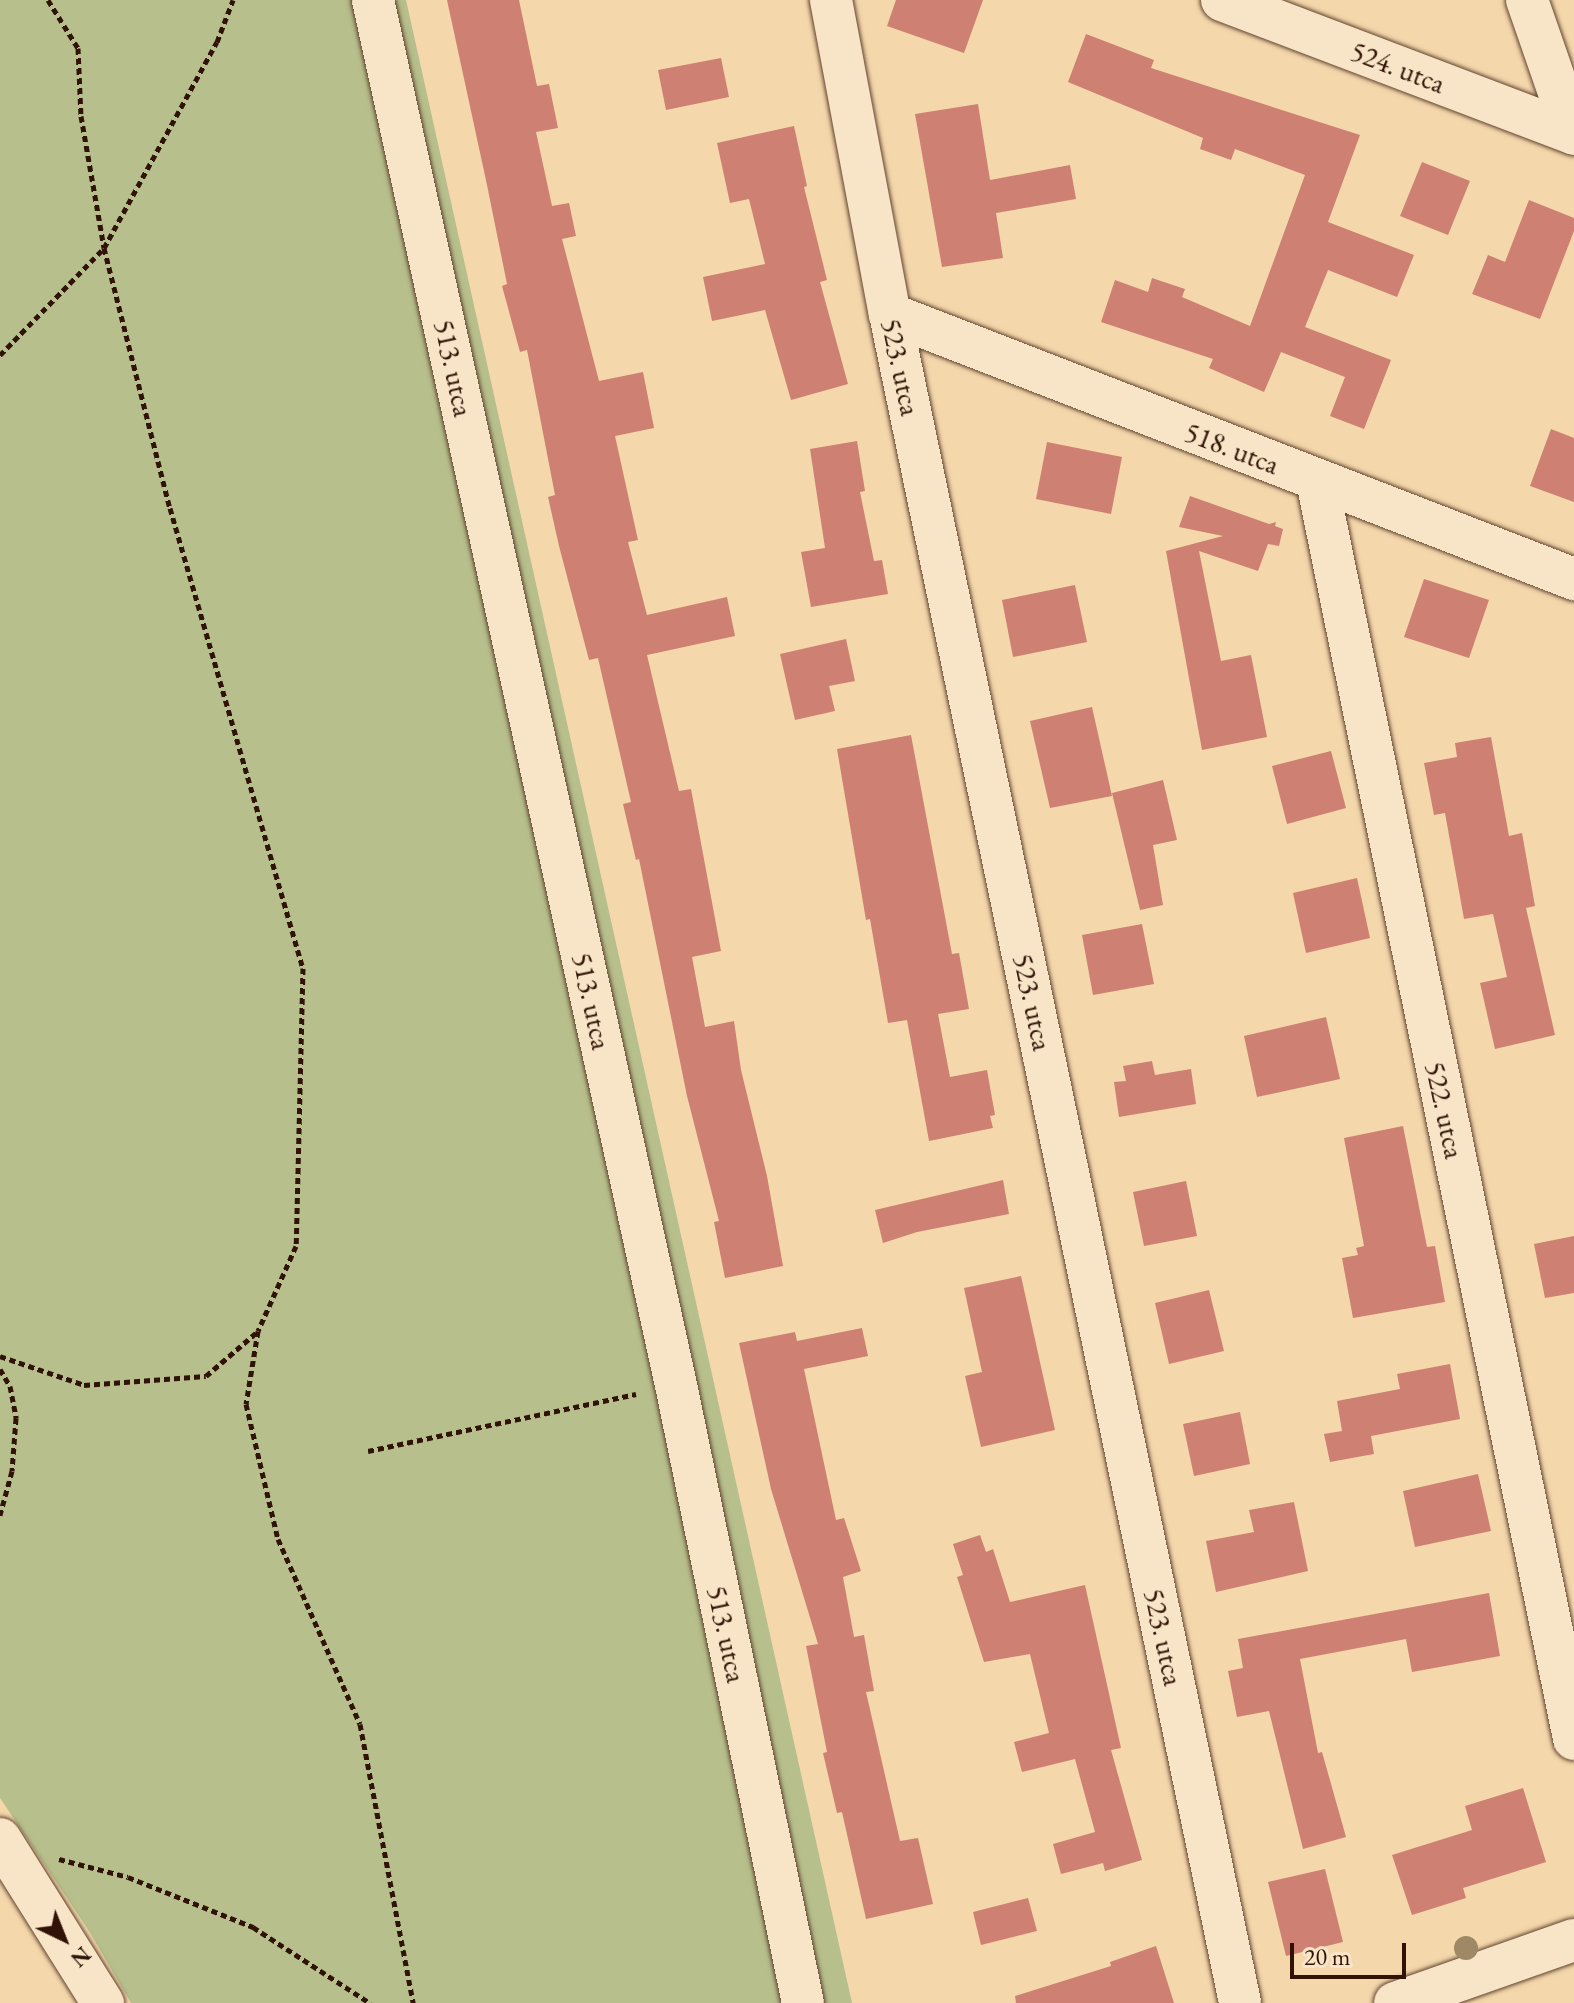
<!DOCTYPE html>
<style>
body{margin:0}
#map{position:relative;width:1574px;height:2003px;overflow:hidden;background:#f4d7ab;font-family:"EB Garamond",serif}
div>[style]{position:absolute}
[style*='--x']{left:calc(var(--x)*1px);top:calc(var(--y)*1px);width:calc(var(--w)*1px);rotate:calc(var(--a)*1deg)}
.green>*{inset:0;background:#b7bf8c}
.building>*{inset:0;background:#ce8072}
.path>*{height:5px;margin-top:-2.5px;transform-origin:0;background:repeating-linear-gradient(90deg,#301306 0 6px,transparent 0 10px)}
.roads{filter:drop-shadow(0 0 2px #61442f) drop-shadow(0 0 2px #61442f)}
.street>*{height:42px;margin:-21px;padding:0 21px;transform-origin:21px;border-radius:21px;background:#f8e5c8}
.trees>*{width:24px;height:24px;margin:-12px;border-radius:50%;background:#9e8866}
span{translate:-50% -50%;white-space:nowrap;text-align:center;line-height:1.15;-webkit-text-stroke:7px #f8e5c8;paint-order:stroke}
.street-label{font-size:28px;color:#301306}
.north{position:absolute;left:24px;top:1899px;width:80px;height:80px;-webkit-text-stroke:6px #f8e5c8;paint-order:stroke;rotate:137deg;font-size:22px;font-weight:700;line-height:32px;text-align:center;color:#301306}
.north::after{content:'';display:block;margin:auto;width:28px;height:36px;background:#301306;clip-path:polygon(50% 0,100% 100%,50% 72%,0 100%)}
.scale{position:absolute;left:1290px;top:1943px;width:116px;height:36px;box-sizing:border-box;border:4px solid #301306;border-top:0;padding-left:10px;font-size:24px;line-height:28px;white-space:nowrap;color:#301306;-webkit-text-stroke:6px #f8e5c8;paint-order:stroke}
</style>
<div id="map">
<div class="green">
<div style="clip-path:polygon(0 0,406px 0,852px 2003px,131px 2003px,89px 1931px,0 1798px)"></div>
</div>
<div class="building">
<div style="clip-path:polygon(447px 0,519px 0,537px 86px,549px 84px,558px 128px,536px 132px,552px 206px,569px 203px,576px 236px,562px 239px,599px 381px,643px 372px,654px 428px,615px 436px,638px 540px,628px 542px,647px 615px,727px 597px,735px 636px,647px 655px,679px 791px,691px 789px,721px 951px,692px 957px,705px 1027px,734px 1021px,741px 1070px,767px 1176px,783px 1266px,725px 1278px,714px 1222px,719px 1221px,687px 1096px,639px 859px,636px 860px,623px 804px,631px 802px,598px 658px,589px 660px,559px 546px,548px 497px,555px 495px,527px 350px,520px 352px,502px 286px,507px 284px,487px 185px)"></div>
<div style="clip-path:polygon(896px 0,983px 0,964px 53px,887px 26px)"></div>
<div style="clip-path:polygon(1086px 34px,1154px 60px,1151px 68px,1360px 135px,1328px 222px,1414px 255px,1397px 297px,1328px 270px,1305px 327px,1391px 360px,1364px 429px,1330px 416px,1345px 377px,1281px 352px,1264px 392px,1209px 368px,1213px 359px,1101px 322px,1115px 280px,1148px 292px,1152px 278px,1185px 289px,1182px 297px,1250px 326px,1305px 175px,1235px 149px,1231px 160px,1200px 149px,1203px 138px,1068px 82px)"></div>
<div style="clip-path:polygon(721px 58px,729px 97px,666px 110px,658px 70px)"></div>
<div style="clip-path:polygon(978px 104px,990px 180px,1070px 165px,1076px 199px,996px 213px,1003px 258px,942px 267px,915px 114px)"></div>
<div style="clip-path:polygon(794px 126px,807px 186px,804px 187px,827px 280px,820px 282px,848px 384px,791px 400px,765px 310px,712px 321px,703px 277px,765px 264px,749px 199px,730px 203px,717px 143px)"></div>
<div style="clip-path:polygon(1422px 162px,1470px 181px,1448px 235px,1400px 216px)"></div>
<div style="clip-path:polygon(1529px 200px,1574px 218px,1574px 231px,1540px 319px,1472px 294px,1488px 255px,1505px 262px)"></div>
<div style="clip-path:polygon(1551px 429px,1574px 438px,1574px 502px,1530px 486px)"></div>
<div style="clip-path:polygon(857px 441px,865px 491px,860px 492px,874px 561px,882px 560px,888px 594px,811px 607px,801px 552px,825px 548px,810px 449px)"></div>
<div style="clip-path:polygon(1047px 442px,1122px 457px,1111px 514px,1036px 499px)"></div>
<div style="clip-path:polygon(1190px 496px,1269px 524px,1276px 522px,1275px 526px,1283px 529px,1279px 546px,1268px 544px,1258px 571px,1199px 551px,1221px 661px,1251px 655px,1267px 737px,1202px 750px,1166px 551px,1223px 536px,1179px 527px)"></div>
<div style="clip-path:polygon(1424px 579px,1489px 600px,1469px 658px,1404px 637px)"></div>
<div style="clip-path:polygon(1075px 585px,1087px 642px,1013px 657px,1002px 600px)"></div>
<div style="clip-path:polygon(846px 639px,855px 681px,829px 686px,835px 711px,795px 720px,780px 654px)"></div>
<div style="clip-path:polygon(1092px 707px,1112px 796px,1050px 808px,1030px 721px)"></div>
<div style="clip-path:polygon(911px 735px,952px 954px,959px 953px,969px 1009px,938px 1014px,950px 1077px,987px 1070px,995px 1115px,990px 1116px,993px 1128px,929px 1141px,907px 1020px,888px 1023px,870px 919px,866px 920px,837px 749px)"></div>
<div style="clip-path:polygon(1491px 737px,1509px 836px,1522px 833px,1535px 906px,1526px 908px,1555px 1035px,1495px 1049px,1480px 983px,1507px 977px,1493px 914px,1464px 919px,1445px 813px,1434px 815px,1424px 763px,1457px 757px,1455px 743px)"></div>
<div style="clip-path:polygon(1331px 751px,1346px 808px,1287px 824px,1272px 766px)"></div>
<div style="clip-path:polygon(1163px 780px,1177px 840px,1153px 845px,1163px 905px,1140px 910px,1112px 793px)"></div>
<div style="clip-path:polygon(1357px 878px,1370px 938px,1306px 953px,1293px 893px)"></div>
<div style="clip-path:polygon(1142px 924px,1154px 984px,1093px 995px,1082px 935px)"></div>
<div style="clip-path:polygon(1326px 1017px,1340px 1079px,1257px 1097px,1244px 1036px)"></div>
<div style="clip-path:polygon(1152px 1061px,1155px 1075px,1191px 1069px,1196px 1104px,1119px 1117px,1114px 1082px,1126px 1081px,1123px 1066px)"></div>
<div style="clip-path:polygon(1403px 1126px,1427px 1247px,1435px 1246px,1445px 1302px,1353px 1318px,1342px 1258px,1358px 1255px,1356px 1248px,1364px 1246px,1344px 1138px)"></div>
<div style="clip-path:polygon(1003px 1180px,1009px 1214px,917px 1232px,883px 1243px,875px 1210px)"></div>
<div style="clip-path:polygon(1186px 1181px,1197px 1236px,1144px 1246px,1133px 1192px)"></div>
<div style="clip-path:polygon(1574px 1236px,1574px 1293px,1545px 1298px,1534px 1244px)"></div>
<div style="clip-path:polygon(1021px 1276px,1055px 1430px,981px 1447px,965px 1376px,982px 1372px,964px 1288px)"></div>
<div style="clip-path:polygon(1209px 1290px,1224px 1351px,1169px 1364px,1155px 1303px)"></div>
<div style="clip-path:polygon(862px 1328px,868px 1356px,804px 1369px,836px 1520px,844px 1518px,861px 1571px,843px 1577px,854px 1637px,864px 1635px,874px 1691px,866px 1692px,900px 1841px,918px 1838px,933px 1904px,866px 1919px,842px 1812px,837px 1813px,823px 1753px,827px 1752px,806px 1646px,818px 1644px,771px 1489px,739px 1343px,795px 1332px,797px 1341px)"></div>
<div style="clip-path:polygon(1450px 1364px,1460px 1419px,1371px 1436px,1374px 1454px,1330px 1462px,1324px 1434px,1342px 1431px,1337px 1401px,1400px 1389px,1397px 1374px)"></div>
<div style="clip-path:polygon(1240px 1412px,1250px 1464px,1194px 1476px,1183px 1424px)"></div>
<div style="clip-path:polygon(1478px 1474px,1491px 1531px,1415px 1547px,1403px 1491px)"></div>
<div style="clip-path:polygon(1294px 1502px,1308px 1571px,1216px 1592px,1206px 1541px,1254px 1532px,1249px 1510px)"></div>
<div style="clip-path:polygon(980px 1535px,986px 1552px,993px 1549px,1010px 1602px,1085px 1585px,1121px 1748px,1111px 1750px,1142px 1860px,1105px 1871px,1103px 1863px,1061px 1874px,1053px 1844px,1095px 1832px,1075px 1759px,1022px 1772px,1014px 1742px,1049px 1733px,1030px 1654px,984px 1662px,957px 1577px,963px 1575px,953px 1544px)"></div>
<div style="clip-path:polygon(1489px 1593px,1500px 1656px,1412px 1672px,1406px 1639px,1300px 1659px,1318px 1753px,1322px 1752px,1346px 1837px,1303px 1849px,1269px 1711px,1237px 1717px,1228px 1671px,1243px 1668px,1238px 1639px)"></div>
<div style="clip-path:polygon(1523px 1788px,1546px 1862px,1463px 1888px,1466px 1898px,1412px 1915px,1392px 1855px,1472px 1830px,1465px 1806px)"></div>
<div style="clip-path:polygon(1325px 1869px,1343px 1942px,1286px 1956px,1268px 1882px)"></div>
<div style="clip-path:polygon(1028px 1898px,1037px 1931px,981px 1945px,973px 1912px)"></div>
<div style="clip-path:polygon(1156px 1946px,1174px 2003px,1016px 2003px,1015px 1996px,1111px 1966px,1110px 1962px)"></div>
</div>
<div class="path">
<div style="--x:48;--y:0;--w:57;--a:58"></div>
<div style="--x:78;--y:48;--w:68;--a:87.5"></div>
<div style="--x:81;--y:116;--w:134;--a:80.1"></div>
<div style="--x:104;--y:248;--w:268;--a:75.8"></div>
<div style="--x:170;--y:508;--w:479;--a:73.9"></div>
<div style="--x:303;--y:968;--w:278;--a:91.4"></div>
<div style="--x:296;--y:1246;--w:93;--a:114.1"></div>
<div style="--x:258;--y:1331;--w:74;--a:99.3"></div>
<div style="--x:246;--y:1404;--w:139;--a:76.7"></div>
<div style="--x:278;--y:1539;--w:202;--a:66.1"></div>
<div style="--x:360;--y:1724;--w:284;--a:79.2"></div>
<div style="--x:0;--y:355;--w:149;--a:-45.8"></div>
<div style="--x:104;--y:248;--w:235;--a:-61.3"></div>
<div style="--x:217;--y:42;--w:45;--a:-69.1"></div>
<div style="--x:0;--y:1356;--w:89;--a:19"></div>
<div style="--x:84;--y:1385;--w:122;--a:-4.2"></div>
<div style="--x:206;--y:1376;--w:67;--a:-40.8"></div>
<div style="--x:0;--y:1369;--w:20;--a:60"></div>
<div style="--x:10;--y:1386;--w:33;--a:79"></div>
<div style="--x:16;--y:1418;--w:53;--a:94.3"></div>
<div style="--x:12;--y:1471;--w:46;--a:105.3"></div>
<div style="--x:368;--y:1451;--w:274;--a:-12"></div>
<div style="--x:59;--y:1859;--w:71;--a:14.6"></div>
<div style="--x:128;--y:1877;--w:135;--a:21.8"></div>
<div style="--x:253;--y:1927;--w:140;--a:33"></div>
</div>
<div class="roads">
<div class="street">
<div style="--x:373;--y:0;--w:1418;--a:77.66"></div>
<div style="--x:676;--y:1385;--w:631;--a:78.39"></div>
<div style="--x:831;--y:0;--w:319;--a:79.4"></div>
<div style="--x:890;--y:314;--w:1725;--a:78.29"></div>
<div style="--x:1222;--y:0;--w:377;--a:20.8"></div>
<div style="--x:1527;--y:0;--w:141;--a:70.9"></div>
<div style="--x:890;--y:314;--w:734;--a:21.18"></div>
<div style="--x:1317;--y:481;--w:1284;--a:78.45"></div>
<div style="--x:0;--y:1839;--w:194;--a:57.9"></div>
<div style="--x:1395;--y:2003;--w:190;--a:-19.4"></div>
</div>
</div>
<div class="trees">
<div style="left:1466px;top:1948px"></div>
</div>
<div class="street-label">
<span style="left:1398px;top:67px;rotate:21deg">524. utca</span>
<span style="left:901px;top:367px;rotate:78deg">523. utca</span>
<span style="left:454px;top:368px;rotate:78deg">513. utca</span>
<span style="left:1232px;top:448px;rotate:21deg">518. utca</span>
<span style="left:592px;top:1001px;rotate:78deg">513. utca</span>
<span style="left:1033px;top:1002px;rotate:78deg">523. utca</span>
<span style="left:1445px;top:1110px;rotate:78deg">522. utca</span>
<span style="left:727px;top:1634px;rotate:78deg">513. utca</span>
<span style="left:1164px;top:1637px;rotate:78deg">523. utca</span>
</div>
<div class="north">N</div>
<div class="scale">20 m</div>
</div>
